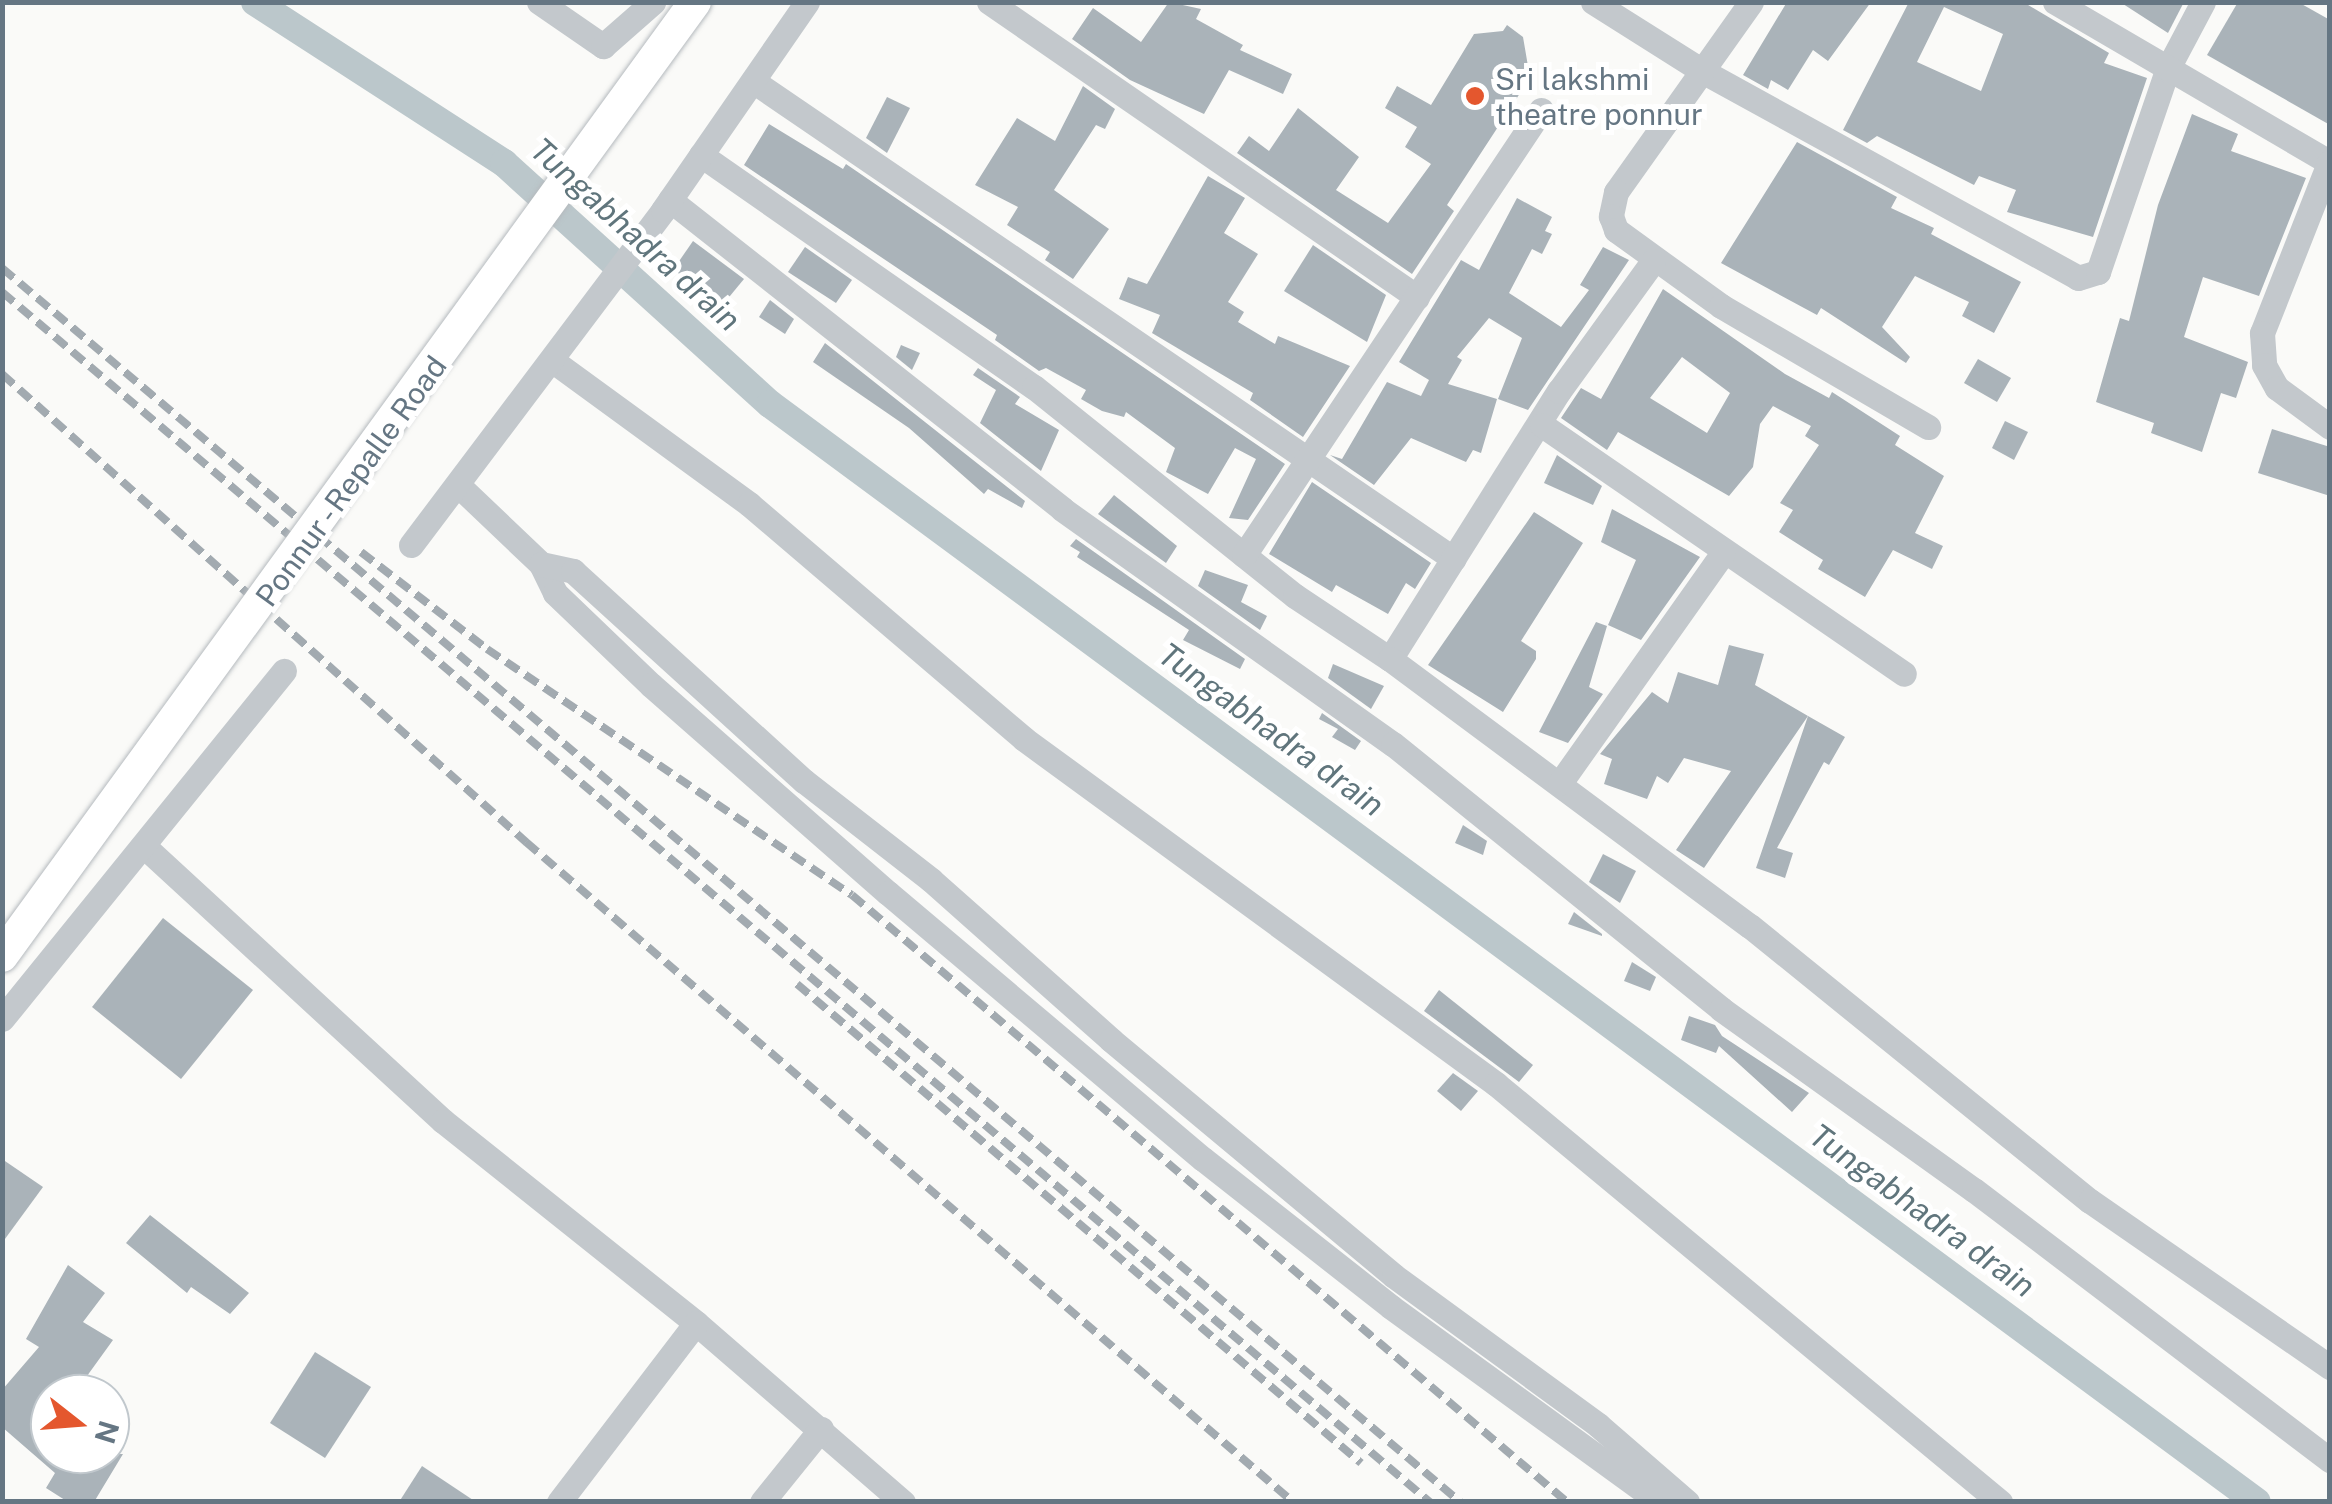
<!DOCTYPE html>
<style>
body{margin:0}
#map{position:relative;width:2332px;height:1504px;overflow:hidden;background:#fafaf8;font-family:"Public Sans",sans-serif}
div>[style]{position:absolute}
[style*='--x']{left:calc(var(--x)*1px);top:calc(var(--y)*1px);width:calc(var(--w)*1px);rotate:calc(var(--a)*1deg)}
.canal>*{height:28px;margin:-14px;padding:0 14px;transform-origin:14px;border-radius:14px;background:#bbc7cb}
.building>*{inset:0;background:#aab3b9}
.minor>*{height:25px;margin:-12.5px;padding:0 12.5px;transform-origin:12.5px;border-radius:12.5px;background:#c3c8cc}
.rail>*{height:8px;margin-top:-4px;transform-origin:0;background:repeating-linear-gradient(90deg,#a2aab0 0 15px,transparent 0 23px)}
.bridges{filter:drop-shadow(0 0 2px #b5babe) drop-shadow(0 0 2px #b5babe)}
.major-bridge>*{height:32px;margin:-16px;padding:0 16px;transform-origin:16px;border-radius:16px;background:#fff}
.dots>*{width:28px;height:28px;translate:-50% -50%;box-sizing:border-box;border:5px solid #fff;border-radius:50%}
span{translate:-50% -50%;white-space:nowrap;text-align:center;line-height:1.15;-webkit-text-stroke:10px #fff;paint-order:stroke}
.poi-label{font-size:30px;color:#657683}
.left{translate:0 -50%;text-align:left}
.street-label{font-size:30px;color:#657683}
.water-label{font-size:32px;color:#60757c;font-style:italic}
.frame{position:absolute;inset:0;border:5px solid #657683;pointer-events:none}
.north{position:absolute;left:30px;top:1374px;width:100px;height:100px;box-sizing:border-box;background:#fff;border:2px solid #c1c8cd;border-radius:50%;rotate:107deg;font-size:28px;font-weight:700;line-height:40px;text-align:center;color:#657683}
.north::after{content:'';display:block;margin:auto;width:35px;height:45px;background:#e4572e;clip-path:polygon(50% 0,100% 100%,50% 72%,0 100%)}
</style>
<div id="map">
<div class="canal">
<div style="--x:255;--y:2;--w:297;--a:32.9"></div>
<div style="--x:504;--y:163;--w:359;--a:42.2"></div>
<div style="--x:770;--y:404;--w:1848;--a:36.44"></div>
</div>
<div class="building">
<div style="clip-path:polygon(1169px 2px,1201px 9px,1196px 19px,1243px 45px,1240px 50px,1292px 74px,1283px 94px,1229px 70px,1204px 114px,1130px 80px,1072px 39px,1093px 8px,1141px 42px)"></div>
<div style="clip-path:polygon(1787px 2px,1871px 2px,1828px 61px,1813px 50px,1788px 90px,1771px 80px,1768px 89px,1743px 75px)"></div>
<div style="clip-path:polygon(evenodd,1909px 2px,2023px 2px,2109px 53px,2104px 63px,2147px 78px,2093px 237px,2007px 212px,2016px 190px,1979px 176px,1974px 185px,1877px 136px,1867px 143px,1843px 130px,1909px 2px,1944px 7px,2003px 34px,1981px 91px,1917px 62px,1944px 7px)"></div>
<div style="clip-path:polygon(2120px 2px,2184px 2px,2168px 33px)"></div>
<div style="clip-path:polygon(2238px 2px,2298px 2px,2330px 20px,2330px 125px,2207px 55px)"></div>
<div style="clip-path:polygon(1507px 25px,1523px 37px,1530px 78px,1447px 205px,1454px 211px,1412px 274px,1237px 153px,1249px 136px,1269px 151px,1298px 108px,1359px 157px,1336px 190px,1388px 223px,1431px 164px,1405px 147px,1417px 127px,1385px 108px,1397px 86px,1431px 105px,1474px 34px,1503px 31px)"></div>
<div style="clip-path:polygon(1083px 86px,1115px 109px,1105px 129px,1096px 125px,1054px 190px,1109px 229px,1073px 279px,1045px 260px,1050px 252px,1007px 225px,1018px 207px,975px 185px,1017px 118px,1055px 141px)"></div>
<div style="clip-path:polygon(887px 97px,910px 108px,887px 153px,866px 138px)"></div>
<div style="clip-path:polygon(2192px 114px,2238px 134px,2231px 151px,2306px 178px,2259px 296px,2203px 277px,2184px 337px,2248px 362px,2236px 398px,2221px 393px,2202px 452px,2151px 433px,2154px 423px,2096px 402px,2120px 318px,2129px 321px,2158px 205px)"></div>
<div style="clip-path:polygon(769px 124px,843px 169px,846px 164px,1285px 464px,1248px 520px,1229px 518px,1256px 459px,1235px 448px,1208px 494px,1166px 472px,1175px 448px,1126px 412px,1124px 417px,1102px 411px,1081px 399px,1086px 390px,1046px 368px,1039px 371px,995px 340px,997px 335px,744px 165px)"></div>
<div style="clip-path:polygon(1797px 142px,1897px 197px,1891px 208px,1934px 228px,1931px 234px,2021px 282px,1994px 333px,1962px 316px,1969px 302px,1915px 276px,1882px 327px,1910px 357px,1906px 363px,1821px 308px,1817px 315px,1721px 263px)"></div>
<div style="clip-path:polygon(1208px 176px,1245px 198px,1224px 233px,1258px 254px,1228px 302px,1244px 312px,1238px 322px,1275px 344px,1278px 336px,1350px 366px,1303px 437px,1250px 400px,1253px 393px,1152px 333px,1160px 315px,1119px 299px,1128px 277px,1147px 284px)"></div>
<div style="clip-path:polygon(1517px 198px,1552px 217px,1545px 231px,1552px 234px,1542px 254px,1532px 249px,1509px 293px,1561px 327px,1589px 290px,1580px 285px,1603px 247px,1629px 260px,1528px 410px,1498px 399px,1522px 338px,1489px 318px,1457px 357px,1462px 360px,1448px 384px,1497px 399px,1481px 453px,1473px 450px,1466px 462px,1411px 438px,1374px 485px,1330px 455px,1342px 459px,1387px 382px,1421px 396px,1429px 380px,1399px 362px,1461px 260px,1479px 270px)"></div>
<div style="clip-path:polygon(693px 241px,744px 279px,725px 302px,673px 270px)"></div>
<div style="clip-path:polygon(1313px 245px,1386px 295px,1367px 342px,1284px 291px)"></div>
<div style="clip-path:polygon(805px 247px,852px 280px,836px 303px,788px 272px)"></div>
<div style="clip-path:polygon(evenodd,1663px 289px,1785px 374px,1829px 398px,1832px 392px,1900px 436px,1895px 445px,1944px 476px,1915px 533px,1943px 546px,1932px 569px,1893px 550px,1865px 597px,1818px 569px,1823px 560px,1779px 532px,1793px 510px,1780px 503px,1819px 445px,1805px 436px,1811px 426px,1773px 406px,1760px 424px,1753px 467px,1729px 496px,1618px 432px,1607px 450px,1561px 418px,1581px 388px,1601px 399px,1663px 289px,1682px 357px,1730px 393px,1707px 433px,1650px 398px,1682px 357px)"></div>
<div style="clip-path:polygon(770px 300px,794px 319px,785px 334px,759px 317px)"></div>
<div style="clip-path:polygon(825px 343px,1025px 501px,1022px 508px,988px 489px,984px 494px,909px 428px,813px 362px)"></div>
<div style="clip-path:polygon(901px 345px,920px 353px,912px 370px,896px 357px)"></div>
<div style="clip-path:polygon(1978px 359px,2011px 378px,1997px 402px,1964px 383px)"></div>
<div style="clip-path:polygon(978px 368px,1020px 397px,1015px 404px,1059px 430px,1041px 471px,980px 423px,996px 390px,973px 375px)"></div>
<div style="clip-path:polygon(2005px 421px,2028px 432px,2014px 460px,1992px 448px)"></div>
<div style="clip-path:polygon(2272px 429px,2330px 447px,2330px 496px,2258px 473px)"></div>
<div style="clip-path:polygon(1557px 455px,1602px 486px,1593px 505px,1544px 483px)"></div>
<div style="clip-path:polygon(1312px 482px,1431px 563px,1415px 589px,1406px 583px,1388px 614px,1336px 585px,1332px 592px,1269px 554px)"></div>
<div style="clip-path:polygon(1114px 495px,1177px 546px,1166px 563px,1098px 514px)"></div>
<div style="clip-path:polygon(1612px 509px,1700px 557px,1641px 640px,1608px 625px,1636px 560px,1601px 542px)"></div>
<div style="clip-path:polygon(1534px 512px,1583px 543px,1521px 641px,1536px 651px,1536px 659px,1503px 712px,1428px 665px)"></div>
<div style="clip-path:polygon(1076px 539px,1245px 659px,1240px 669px,1183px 640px,1189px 630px,1077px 557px,1080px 552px,1070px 546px)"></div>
<div style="clip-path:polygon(1205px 570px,1248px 585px,1241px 602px,1267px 616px,1260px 630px,1198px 586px)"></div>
<div style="clip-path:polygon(1596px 622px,1607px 626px,1589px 687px,1603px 694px,1568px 743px,1539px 732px)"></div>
<div style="clip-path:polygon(1729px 645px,1764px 654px,1755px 685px,1808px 716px,1704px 868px,1676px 850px,1731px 771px,1684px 758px,1668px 783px,1657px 776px,1647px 799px,1604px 784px,1612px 759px,1600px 754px,1652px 692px,1668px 703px,1678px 672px,1718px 685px)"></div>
<div style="clip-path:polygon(1333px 664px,1384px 686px,1371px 709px,1328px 678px)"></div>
<div style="clip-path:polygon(1322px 713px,1361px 741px,1355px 750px,1332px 737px,1338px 729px,1319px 719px)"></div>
<div style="clip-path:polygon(1808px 716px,1845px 737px,1829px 765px,1824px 762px,1777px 848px,1793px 853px,1785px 878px,1756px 868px)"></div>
<div style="clip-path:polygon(1463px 825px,1487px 841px,1483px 855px,1455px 843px)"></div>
<div style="clip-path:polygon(1603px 854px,1636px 871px,1620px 903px,1589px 882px)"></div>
<div style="clip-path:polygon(1574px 912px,1602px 934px,1602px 936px,1568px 924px)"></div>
<div style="clip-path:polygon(163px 918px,253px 990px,181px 1079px,92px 1007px)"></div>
<div style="clip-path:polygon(1632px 962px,1656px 977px,1650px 991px,1624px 981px)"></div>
<div style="clip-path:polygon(1439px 990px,1533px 1065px,1519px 1082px,1424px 1011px)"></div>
<div style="clip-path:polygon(1689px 1016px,1715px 1025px,1722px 1036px,1809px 1093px,1792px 1112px,1719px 1046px,1716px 1053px,1681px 1040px)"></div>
<div style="clip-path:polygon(1453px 1073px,1478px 1091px,1461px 1111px,1437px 1091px)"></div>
<div style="clip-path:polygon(2px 1159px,43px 1187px,2px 1243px)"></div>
<div style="clip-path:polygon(150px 1215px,249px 1293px,230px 1314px,191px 1287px,187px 1293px,126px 1243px)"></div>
<div style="clip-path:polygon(68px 1265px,105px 1293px,83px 1322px,113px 1340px,74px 1394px,50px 1394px,50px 1454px,123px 1454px,94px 1502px,68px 1502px,46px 1488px,55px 1473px,2px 1427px,2px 1390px,39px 1347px,26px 1339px)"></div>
<div style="clip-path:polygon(315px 1352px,371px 1387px,325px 1458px,270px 1423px)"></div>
<div style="clip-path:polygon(422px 1466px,476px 1502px,399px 1502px)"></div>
</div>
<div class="minor">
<div style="--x:539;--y:2;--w:78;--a:34.5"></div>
<div style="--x:603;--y:46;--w:67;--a:-41.3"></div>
<div style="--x:989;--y:2;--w:520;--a:34.58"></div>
<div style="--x:1593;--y:2;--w:131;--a:32.2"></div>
<div style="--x:1704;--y:72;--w:427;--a:28.8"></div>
<div style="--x:2078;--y:278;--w:21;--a:-17"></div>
<div style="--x:2098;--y:272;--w:213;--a:-71.1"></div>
<div style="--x:2167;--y:70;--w:77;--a:-62.1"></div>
<div style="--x:1751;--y:2;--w:233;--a:125.4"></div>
<div style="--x:1616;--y:192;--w:25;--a:102"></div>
<div style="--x:1611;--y:216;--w:15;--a:70"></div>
<div style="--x:1616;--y:230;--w:130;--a:35.9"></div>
<div style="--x:1721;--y:306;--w:240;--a:30.3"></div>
<div style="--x:2055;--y:2;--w:319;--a:30.3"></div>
<div style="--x:753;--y:81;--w:848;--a:34.29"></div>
<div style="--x:701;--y:155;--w:406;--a:34.9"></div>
<div style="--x:1034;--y:387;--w:334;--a:38.7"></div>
<div style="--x:1295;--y:596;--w:114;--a:33.6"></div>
<div style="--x:1390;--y:659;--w:317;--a:-57.8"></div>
<div style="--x:1559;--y:391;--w:160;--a:-54.1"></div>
<div style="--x:2329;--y:163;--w:183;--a:111.5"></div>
<div style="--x:2262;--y:333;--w:32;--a:86"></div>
<div style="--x:2264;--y:365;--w:26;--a:61"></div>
<div style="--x:2277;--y:388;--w:66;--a:36.3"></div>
<div style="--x:670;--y:200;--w:499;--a:38.2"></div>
<div style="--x:1062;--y:509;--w:406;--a:35.4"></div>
<div style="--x:1393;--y:744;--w:422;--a:38.9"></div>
<div style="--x:1721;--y:1009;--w:311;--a:35.6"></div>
<div style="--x:1974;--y:1190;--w:447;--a:37.2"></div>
<div style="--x:553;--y:361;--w:243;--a:36.1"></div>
<div style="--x:749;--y:504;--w:362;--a:40.5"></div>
<div style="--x:1024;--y:739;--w:585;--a:36.16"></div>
<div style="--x:1496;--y:1084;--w:655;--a:39.67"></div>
<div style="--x:1542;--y:425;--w:439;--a:34.5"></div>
<div style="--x:458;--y:485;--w:115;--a:43.6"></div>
<div style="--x:541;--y:564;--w:32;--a:64"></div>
<div style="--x:555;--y:593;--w:133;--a:43.8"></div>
<div style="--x:651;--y:685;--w:315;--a:41.3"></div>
<div style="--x:888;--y:893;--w:412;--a:40.2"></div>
<div style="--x:1203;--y:1159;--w:239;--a:38.2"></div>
<div style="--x:1391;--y:1307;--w:331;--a:36"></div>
<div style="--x:411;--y:545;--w:419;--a:-53"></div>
<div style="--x:663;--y:210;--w:253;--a:-55.3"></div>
<div style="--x:1244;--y:555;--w:535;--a:-56.28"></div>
<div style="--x:541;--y:564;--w:33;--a:12"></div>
<div style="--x:573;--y:571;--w:312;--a:42.3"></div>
<div style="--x:804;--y:781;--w:161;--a:37.9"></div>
<div style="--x:931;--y:880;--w:241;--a:41.6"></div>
<div style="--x:1111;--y:1040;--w:368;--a:39.8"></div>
<div style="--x:1394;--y:1276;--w:253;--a:36.1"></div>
<div style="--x:1598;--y:1425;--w:118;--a:40.9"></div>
<div style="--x:1390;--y:659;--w:448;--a:36.6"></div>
<div style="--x:1750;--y:926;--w:437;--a:39"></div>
<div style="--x:2090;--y:1201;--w:292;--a:34.7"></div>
<div style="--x:1560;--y:783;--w:281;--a:-54.7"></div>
<div style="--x:146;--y:848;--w:403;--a:42.6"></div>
<div style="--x:443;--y:1121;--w:324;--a:38.6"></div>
<div style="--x:696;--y:1323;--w:274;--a:40.9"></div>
<div style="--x:2;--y:1019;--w:448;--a:-51"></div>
<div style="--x:559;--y:1502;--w:225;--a:-52.6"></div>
<div style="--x:762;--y:1502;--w:94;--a:-51.1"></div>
</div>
<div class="rail">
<div style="--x:2;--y:268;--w:1910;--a:40.24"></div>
<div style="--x:2;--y:292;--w:1872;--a:40.28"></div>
<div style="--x:2;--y:374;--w:703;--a:41.77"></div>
<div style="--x:526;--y:842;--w:1012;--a:40.71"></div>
<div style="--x:361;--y:552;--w:159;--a:37.6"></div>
<div style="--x:487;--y:649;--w:440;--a:34"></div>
<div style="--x:852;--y:895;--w:938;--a:40.33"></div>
<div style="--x:797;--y:984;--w:740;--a:40.34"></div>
</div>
<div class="bridges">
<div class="major-bridge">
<div style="--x:2;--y:956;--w:1179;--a:-54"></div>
</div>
</div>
<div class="dots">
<div style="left:1475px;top:96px;background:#e4572e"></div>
</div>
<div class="poi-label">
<span class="left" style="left:1495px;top:96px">Sri lakshmi<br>theatre ponnur</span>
</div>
<div class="street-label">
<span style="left:351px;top:481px;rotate:-54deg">Ponnur - Repalle Road</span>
</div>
<div class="water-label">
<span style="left:635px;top:235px;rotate:42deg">Tungabhadra drain</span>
<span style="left:1271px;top:730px;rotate:36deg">Tungabhadra drain</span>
<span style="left:1922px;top:1211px;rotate:36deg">Tungabhadra drain</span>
</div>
<div class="frame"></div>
<div class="north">N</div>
</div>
